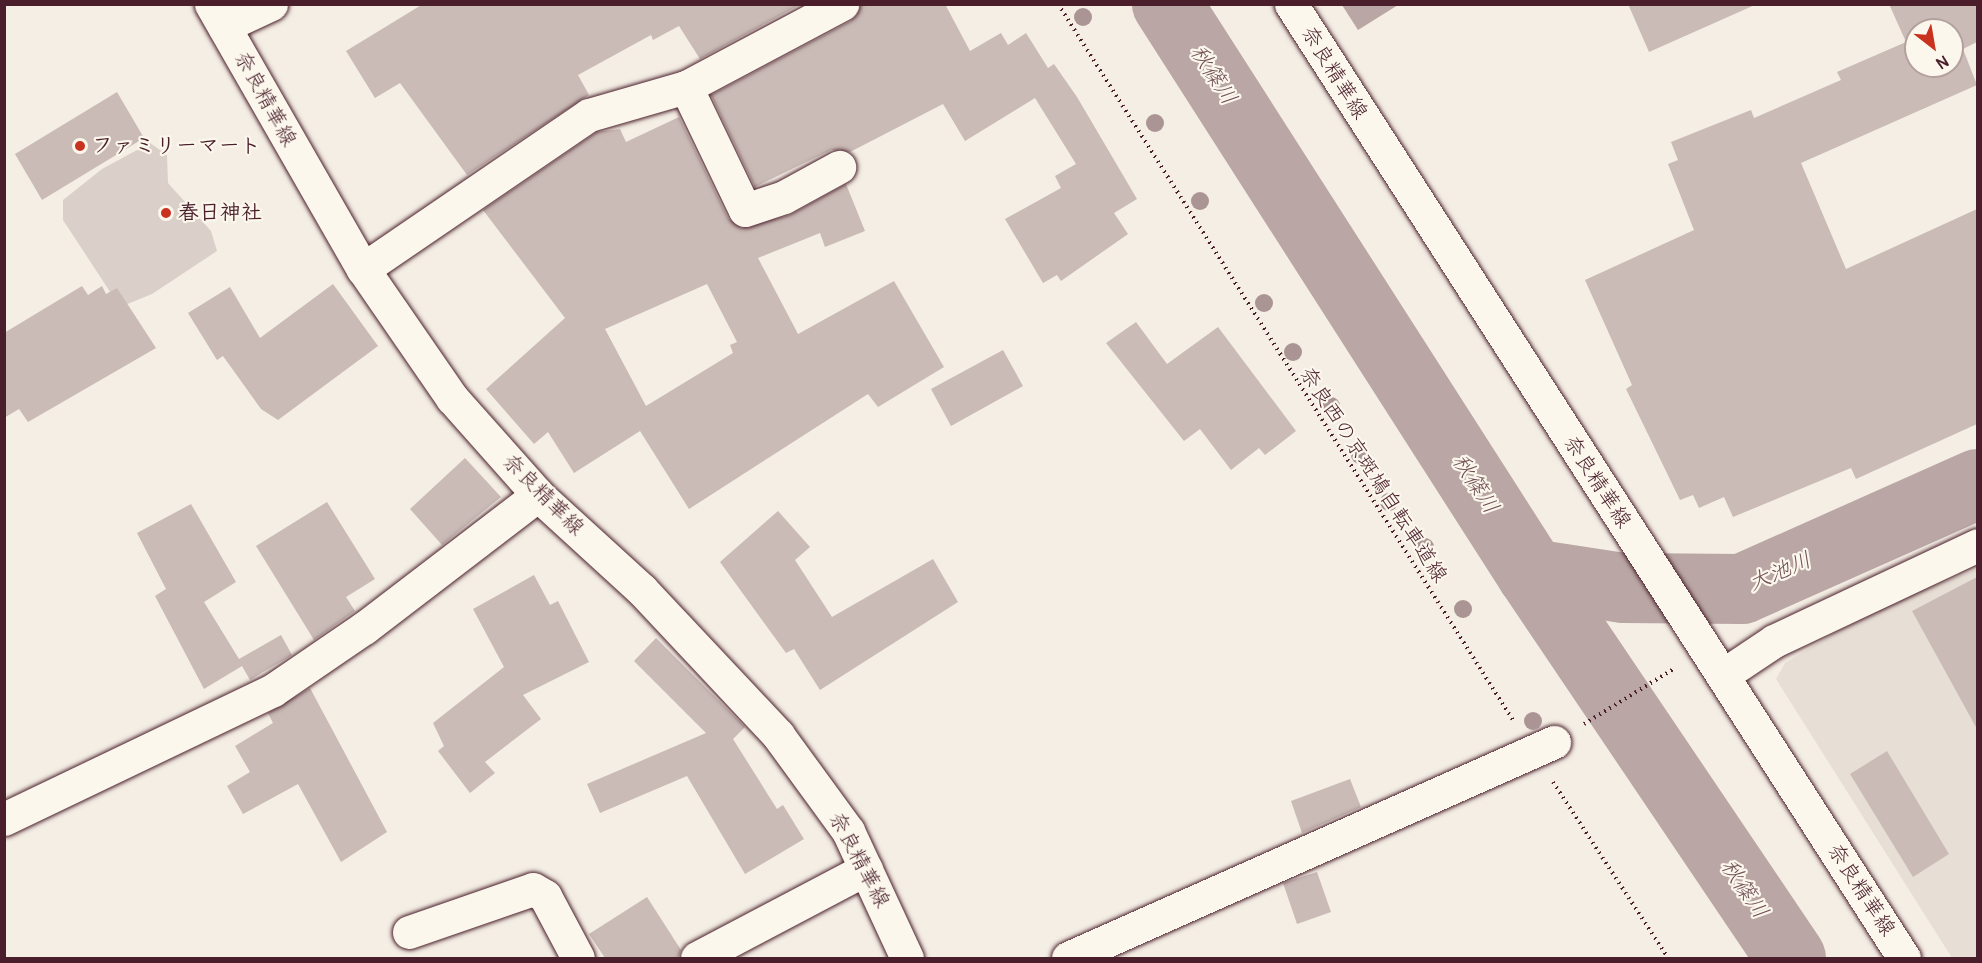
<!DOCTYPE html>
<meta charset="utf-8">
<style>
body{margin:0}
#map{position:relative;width:1982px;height:963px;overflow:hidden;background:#f4eee4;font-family:Pangolin,"Klee One",sans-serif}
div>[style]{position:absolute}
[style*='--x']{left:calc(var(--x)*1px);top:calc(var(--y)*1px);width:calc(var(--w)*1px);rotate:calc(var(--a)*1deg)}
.built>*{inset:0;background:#e7dfd6}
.green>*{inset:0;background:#dbd0c9}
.water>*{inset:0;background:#baa7a5}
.river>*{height:70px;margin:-35px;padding:0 35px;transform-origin:35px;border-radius:35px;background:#baa7a5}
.building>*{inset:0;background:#cabbb6}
.path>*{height:4px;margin-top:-2px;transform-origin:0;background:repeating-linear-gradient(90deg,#4a1f2b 0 1.5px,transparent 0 6px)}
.roads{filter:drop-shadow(0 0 2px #4a1f2b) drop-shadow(0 0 2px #4a1f2b)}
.street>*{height:33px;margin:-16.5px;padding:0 16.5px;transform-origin:16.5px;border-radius:16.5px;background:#fbf7ec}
.primary>*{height:33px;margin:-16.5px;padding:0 16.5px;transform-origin:16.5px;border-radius:16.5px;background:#fbf7ec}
.trees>*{width:18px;height:18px;margin:-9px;border-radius:50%;background:#aa9494}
.dots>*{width:16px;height:16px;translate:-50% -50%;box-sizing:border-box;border:3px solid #fbf7ec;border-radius:50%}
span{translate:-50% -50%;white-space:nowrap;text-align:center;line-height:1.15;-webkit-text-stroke:4.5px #fbf7ec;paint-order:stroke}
.street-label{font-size:21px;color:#4a1f2b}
.poi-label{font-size:21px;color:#4a1f2b;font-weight:700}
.left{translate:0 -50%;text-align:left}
.water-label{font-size:22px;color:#714f56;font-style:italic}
.frame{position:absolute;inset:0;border:6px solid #4a1f2b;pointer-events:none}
.north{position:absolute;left:1904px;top:18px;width:60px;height:60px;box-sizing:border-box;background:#fbf7ec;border:2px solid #b4a19f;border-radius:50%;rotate:149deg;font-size:16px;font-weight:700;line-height:24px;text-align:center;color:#4a1f2b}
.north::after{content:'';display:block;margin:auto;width:21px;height:27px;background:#c8321e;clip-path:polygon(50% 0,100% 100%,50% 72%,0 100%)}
</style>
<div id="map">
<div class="built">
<div style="clip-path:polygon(1977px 569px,1977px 958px,1952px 958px,1776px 679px,1785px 663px,1873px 610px)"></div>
</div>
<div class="green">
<div style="clip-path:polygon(150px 143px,167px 155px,168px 183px,211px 231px,217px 251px,152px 294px,120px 307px,63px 220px,63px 200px,102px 169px)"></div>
</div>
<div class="water">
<div style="clip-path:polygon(1342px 5px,1398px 5px,1358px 30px)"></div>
</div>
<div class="river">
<div style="--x:1167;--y:4;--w:677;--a:57.37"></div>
<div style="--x:1532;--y:574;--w:463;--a:56"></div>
<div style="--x:1532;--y:574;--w:93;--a:8.7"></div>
<div style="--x:1624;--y:588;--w:118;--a:0.5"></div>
<div style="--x:1742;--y:589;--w:258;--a:-24"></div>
</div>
<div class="building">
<div style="clip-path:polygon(423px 4px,801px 4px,700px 59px,679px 26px,653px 40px,651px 35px,578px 75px,589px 95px,467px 175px,400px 83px,375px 98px,346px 51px)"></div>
<div style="clip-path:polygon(861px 4px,945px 4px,970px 51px,1001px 33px,1008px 45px,1026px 33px,1048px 68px,1054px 64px,1077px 97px,1137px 199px,1114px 213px,1128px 234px,1061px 281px,1057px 275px,1043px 283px,1005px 219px,1061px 188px,1055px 176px,1076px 164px,1035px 98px,965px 141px,943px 104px,850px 152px,831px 150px,755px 187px,711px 95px,851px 21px)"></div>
<div style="clip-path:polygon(1628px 4px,1757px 4px,1649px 52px)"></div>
<div style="clip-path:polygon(evenodd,1889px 4px,1977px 4px,1977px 42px,1963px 49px,1977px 85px,1801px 163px,1846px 269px,1977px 209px,1977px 424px,1856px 479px,1851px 468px,1733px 517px,1724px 497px,1699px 508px,1693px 495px,1680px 500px,1626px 389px,1632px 385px,1585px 280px,1694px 230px,1668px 164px,1678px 160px,1671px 142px,1751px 110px,1754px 118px,1841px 80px,1837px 72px,1906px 42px,1889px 4px,1916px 30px,1952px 30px,1952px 66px,1916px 66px,1916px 30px)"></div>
<div style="clip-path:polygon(117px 92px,144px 138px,42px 200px,15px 154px)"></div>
<div style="clip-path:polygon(evenodd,679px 117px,728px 218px,741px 228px,790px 215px,846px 184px,865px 231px,825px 247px,820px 233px,758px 258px,798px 334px,894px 281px,944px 367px,878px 407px,868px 394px,689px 509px,640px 431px,574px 473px,548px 432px,534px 444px,486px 389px,565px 318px,483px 210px,597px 132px,620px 129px,626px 142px,679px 117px,707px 284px,737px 342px,730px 345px,733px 353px,646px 406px,605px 329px,707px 284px)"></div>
<div style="clip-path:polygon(333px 284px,378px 346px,278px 420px,261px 409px,223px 356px,217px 360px,188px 313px,230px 287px,260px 338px)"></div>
<div style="clip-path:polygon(82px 286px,88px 295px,102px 286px,106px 294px,117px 288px,156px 348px,28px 422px,19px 409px,4px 418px,4px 333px)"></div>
<div style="clip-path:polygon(1136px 322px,1167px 364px,1218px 327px,1296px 431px,1265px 455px,1259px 448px,1231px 470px,1200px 429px,1184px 441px,1106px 343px)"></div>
<div style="clip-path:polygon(1003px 350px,1023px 386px,951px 426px,931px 389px)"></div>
<div style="clip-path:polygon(465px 458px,501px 497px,442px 545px,410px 509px)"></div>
<div style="clip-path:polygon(327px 502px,375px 579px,346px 597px,355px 611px,314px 640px,256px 546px)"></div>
<div style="clip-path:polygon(191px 504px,236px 582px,204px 602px,239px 659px,281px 635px,292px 655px,250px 680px,242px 666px,204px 689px,155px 596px,166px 589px,137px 533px)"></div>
<div style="clip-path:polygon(778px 511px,810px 547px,795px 560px,832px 617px,933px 559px,958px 602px,820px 690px,794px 649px,786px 653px,720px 562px)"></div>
<div style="clip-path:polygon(534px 575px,550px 605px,558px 601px,589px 662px,523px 695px,541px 719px,485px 762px,495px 773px,470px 793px,438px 751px,444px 746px,433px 723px,504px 667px,473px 609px)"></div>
<div style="clip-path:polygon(1977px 577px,1977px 729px,1912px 611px)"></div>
<div style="clip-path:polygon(656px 638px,745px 727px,733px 739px,777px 809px,783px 805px,804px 839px,745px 874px,687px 776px,600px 813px,587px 784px,706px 733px,634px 661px)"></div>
<div style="clip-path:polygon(310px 688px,387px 832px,341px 862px,298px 784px,243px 814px,227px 786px,250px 772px,235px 746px,273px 723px,268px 713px)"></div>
<div style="clip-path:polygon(1887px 751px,1949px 854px,1913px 877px,1850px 774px)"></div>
<div style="clip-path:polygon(1350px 779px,1361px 807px,1302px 833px,1291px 801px)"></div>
<div style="clip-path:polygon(1317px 872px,1331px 912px,1297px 924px,1283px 883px)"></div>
<div style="clip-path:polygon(647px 897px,681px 950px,678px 958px,605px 958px,589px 934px)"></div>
</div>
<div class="path">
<div style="--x:1058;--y:4;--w:848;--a:57.57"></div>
<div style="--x:1584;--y:724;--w:107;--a:-31.6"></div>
<div style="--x:1553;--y:782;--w:210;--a:56.8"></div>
</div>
<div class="roads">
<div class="street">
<div style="--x:224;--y:26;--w:52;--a:-25.1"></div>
<div style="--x:686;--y:87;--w:136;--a:64.4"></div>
<div style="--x:745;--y:210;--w:41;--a:-18.4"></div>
<div style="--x:784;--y:197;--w:63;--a:-28.6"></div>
<div style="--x:363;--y:269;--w:273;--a:-34.3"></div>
<div style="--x:589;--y:115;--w:101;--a:-16.1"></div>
<div style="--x:686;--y:87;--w:177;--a:-28"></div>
<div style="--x:1723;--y:675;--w:61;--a:-33.7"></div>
<div style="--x:1774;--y:641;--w:225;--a:-25.2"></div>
<div style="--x:4;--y:819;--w:298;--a:-25.6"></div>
<div style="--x:273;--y:690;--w:110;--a:-34.3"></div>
<div style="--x:364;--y:628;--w:219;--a:-37.4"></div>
<div style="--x:409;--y:932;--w:131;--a:-19.1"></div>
<div style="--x:533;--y:889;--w:14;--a:30"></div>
<div style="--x:545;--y:896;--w:70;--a:62"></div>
<div style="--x:697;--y:958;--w:191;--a:-27.8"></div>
<div style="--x:1068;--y:958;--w:532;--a:-23.96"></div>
</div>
<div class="primary">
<div style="--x:211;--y:4;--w:305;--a:60.2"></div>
<div style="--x:363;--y:269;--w:157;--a:55.4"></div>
<div style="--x:452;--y:398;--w:130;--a:48.4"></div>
<div style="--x:538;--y:495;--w:141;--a:42.4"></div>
<div style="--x:642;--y:590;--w:199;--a:46.8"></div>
<div style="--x:778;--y:735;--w:119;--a:53.9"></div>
<div style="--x:848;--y:831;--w:140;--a:65.1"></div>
<div style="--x:1291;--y:4;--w:1134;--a:57.28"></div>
</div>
</div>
<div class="trees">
<div style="left:1083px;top:17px"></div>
<div style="left:1155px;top:123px"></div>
<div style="left:1200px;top:201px"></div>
<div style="left:1264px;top:303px"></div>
<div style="left:1293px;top:352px"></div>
<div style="left:1331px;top:406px"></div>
<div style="left:1360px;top:455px"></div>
<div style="left:1389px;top:502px"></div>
<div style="left:1425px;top:547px"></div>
<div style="left:1463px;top:609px"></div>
<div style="left:1533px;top:721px"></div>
</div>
<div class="dots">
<div style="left:80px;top:146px;background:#c8321e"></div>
<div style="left:166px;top:213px;background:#c8321e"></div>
</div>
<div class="street-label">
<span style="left:1334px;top:73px;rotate:58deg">奈良精華線</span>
<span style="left:265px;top:99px;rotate:61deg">奈良精華線</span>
<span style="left:1373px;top:475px;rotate:57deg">奈良西の京斑鳩自転車道線</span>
<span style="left:1597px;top:482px;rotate:57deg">奈良精華線</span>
<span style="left:543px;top:495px;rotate:45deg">奈良精華線</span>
<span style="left:859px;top:860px;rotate:62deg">奈良精華線</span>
<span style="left:1861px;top:890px;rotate:57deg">奈良精華線</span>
</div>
<div class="poi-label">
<span class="left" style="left:92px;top:146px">ファミリーマート</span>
<span class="left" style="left:178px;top:213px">春日神社</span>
</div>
<div class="water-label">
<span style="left:1213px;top:75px;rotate:57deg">秋篠川</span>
<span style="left:1475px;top:484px;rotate:57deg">秋篠川</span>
<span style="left:1780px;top:572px;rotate:-23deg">大池川</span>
<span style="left:1744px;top:889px;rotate:56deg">秋篠川</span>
</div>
<div class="frame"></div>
<div class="north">N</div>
</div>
